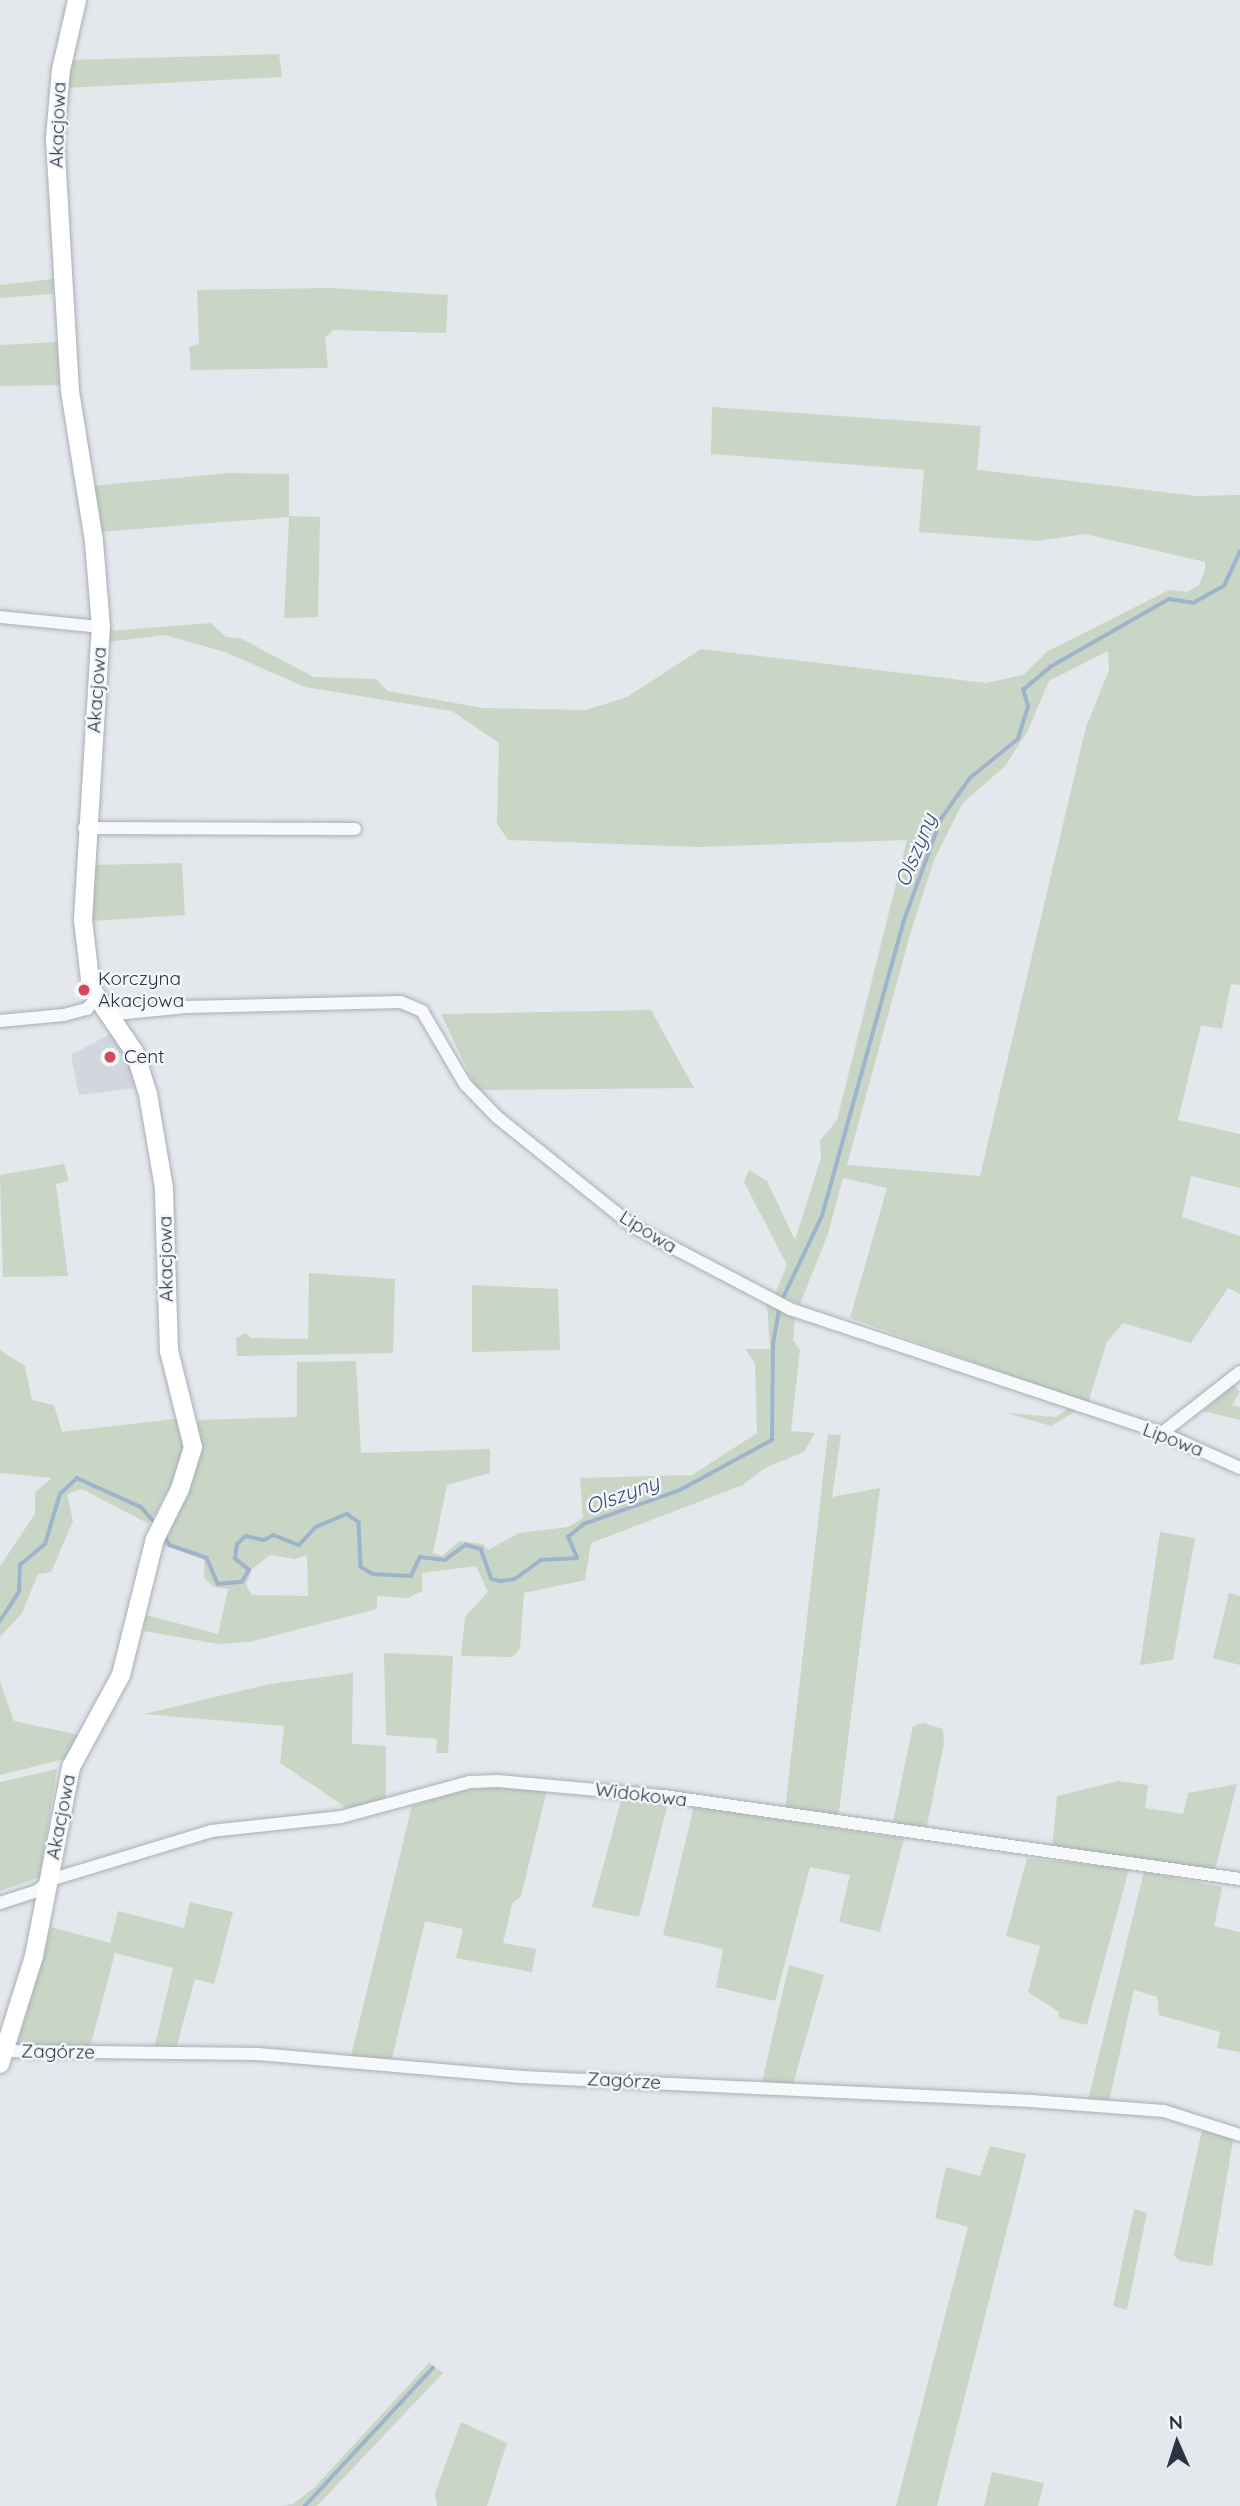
<!DOCTYPE html>
<meta charset="utf-8">
<style>
body{margin:0}
#map{position:relative;width:1240px;height:2506px;overflow:hidden;background:#e4e7ec;font-family:Quicksand,sans-serif}
div>[style]{position:absolute}
[style*='--x']{left:calc(var(--x)*1px);top:calc(var(--y)*1px);width:calc(var(--w)*1px);rotate:calc(var(--a)*1deg)}
.built>*{inset:0;background:#d2d6de}
.green>*{inset:0;background:#c9d6c5}
.stream>*{height:3.5px;margin:-1.75px;padding:0 1.75px;transform-origin:1.75px;border-radius:1.75px;background:#9fb4cc}
.roads{filter:drop-shadow(0 0 2px #a9aeb7) drop-shadow(0 0 2px #a9aeb7)}
.street>*{height:12px;margin:-6px;padding:0 6px;transform-origin:6px;border-radius:6px;background:#f7f8fa}
.secondary>*{height:18px;margin:-9px;padding:0 9px;transform-origin:9px;border-radius:9px;background:#fff}
.dots>*{width:19px;height:19px;translate:-50% -50%;box-sizing:border-box;border:4px solid #f4f6f9;border-radius:50%}
span{translate:-50% -50%;white-space:nowrap;text-align:center;line-height:1.15;-webkit-text-stroke:5px #f4f6f9;paint-order:stroke}
.street-label{font-size:19px;color:#2b3445}
.poi-label{font-size:19px;color:#2b3445}
.left{translate:0 -50%;text-align:left}
.water-label{font-size:21px;color:#34527a;font-style:italic}
.north{position:absolute;left:1142px;top:2408px;width:70px;height:70px;-webkit-text-stroke:5px #f4f6f9;paint-order:stroke;rotate:357deg;font-size:19px;font-weight:700;line-height:28px;text-align:center;color:#2b3445}
.north::after{content:'';display:block;margin:auto;width:24px;height:32px;background:#2b3445;clip-path:polygon(50% 0,100% 100%,50% 72%,0 100%)}
</style>
<div id="map">
<div class="built">
<div style="clip-path:polygon(110px 1034px,131px 1056px,136px 1088px,79px 1095px,71px 1055px)"></div>
</div>
<div class="green">
<div style="clip-path:polygon(279px 54px,282px 77px,65px 88px,70px 60px)"></div>
<div style="clip-path:polygon(53px 279px,53px 294px,0 298px,0 285px)"></div>
<div style="clip-path:polygon(330px 288px,448px 295px,446px 333px,333px 330px,325px 338px,328px 368px,191px 370px,189px 347px,199px 344px,197px 290px)"></div>
<div style="clip-path:polygon(57px 342px,60px 385px,0 386px,0 345px)"></div>
<div style="clip-path:polygon(evenodd,712px 407px,981px 426px,977px 470px,1197px 496px,1240px 495px,1240px 985px,1231px 984px,1222px 1029px,1201px 1025px,1178px 1120px,1240px 1134px,1240px 1188px,1191px 1176px,1182px 1217px,1240px 1236px,1240px 1294px,1228px 1288px,1191px 1343px,1123px 1323px,1107px 1342px,1088px 1403px,850px 1318px,887px 1188px,843px 1178px,828px 1234px,800px 1304px,775px 1294px,787px 1265px,744px 1182px,749px 1170px,767px 1181px,795px 1240px,821px 1158px,820px 1141px,837px 1120px,907px 840px,698px 847px,508px 840px,497px 824px,499px 743px,452px 711px,305px 687px,225px 652px,165px 635px,107px 642px,107px 631px,211px 623px,226px 637px,240px 638px,314px 677px,376px 679px,388px 691px,483px 708px,586px 710px,627px 697px,701px 649px,986px 683px,1023px 675px,1048px 651px,1169px 590px,1187px 592px,1199px 585px,1205px 570px,1205px 562px,1085px 534px,1038px 541px,919px 532px,924px 470px,711px 454px,712px 407px,1108px 651px,1109px 670px,1086px 727px,980px 1176px,847px 1165px,911px 931px,934px 860px,962px 804px,1005px 766px,1027px 732px,1049px 681px,1108px 651px)"></div>
<div style="clip-path:polygon(230px 473px,289px 474px,289px 516px,320px 517px,318px 617px,284px 618px,289px 517px,99px 532px,91px 486px)"></div>
<div style="clip-path:polygon(182px 863px,185px 915px,91px 921px,91px 865px)"></div>
<div style="clip-path:polygon(651px 1010px,694px 1088px,477px 1090px,441px 1014px)"></div>
<div style="clip-path:polygon(64px 1164px,69px 1181px,56px 1184px,68px 1276px,3px 1277px,0 1175px)"></div>
<div style="clip-path:polygon(309px 1273px,395px 1279px,393px 1353px,237px 1356px,236px 1338px,246px 1333px,252px 1338px,308px 1339px)"></div>
<div style="clip-path:polygon(472px 1285px,558px 1289px,560px 1350px,472px 1352px)"></div>
<div style="clip-path:polygon(evenodd,767px 1304px,795px 1317px,793px 1340px,800px 1350px,791px 1431px,815px 1433px,804px 1452px,765px 1468px,743px 1485px,591px 1543px,585px 1580px,524px 1593px,520px 1648px,513px 1657px,461px 1656px,465px 1617px,488px 1592px,476px 1566px,422px 1573px,422px 1591px,408px 1598px,377px 1596px,377px 1609px,249px 1642px,218px 1644px,144px 1631px,146px 1615px,218px 1634px,228px 1589px,214px 1587px,204px 1577px,204px 1560px,163px 1545px,194px 1478px,198px 1420px,297px 1417px,297px 1362px,356px 1361px,361px 1453px,490px 1449px,490px 1473px,447px 1485px,433px 1553px,442px 1556px,460px 1541px,483px 1544px,488px 1550px,519px 1533px,568px 1527px,583px 1518px,580px 1478px,692px 1475px,757px 1433px,755px 1363px,745px 1349px,770px 1349px,767px 1304px,270px 1555px,295px 1559px,307px 1555px,308px 1596px,252px 1595px,246px 1585px,252px 1569px,270px 1555px)"></div>
<div style="clip-path:polygon(0 1350px,25px 1366px,32px 1400px,54px 1405px,62px 1432px,182px 1418px,184px 1462px,149px 1524px,82px 1489px,67px 1494px,73px 1521px,51px 1572px,38px 1574px,22px 1613px,0 1637px,0 1566px,35px 1514px,35px 1492px,52px 1478px,0 1473px)"></div>
<div style="clip-path:polygon(1234px 1384px,1240px 1392px,1232px 1405px,1240px 1407px,1240px 1420px,1203px 1411px)"></div>
<div style="clip-path:polygon(1070px 1407px,1076px 1411px,1051px 1426px,1007px 1413px,1056px 1417px)"></div>
<div style="clip-path:polygon(828px 1434px,841px 1435px,832px 1497px,880px 1488px,838px 1819px,785px 1811px)"></div>
<div style="clip-path:polygon(1160px 1532px,1195px 1538px,1173px 1660px,1140px 1665px)"></div>
<div style="clip-path:polygon(1229px 1593px,1240px 1596px,1240px 1665px,1213px 1658px)"></div>
<div style="clip-path:polygon(384px 1653px,453px 1656px,448px 1753px,436px 1753px,437px 1739px,386px 1735px)"></div>
<div style="clip-path:polygon(353px 1673px,352px 1744px,386px 1746px,386px 1801px,347px 1808px,280px 1763px,284px 1726px,144px 1714px,270px 1684px)"></div>
<div style="clip-path:polygon(0 1682px,14px 1721px,79px 1735px,68px 1758px,0 1775px)"></div>
<div style="clip-path:polygon(923px 1723px,943px 1729px,944px 1743px,926px 1830px,892px 1826px,913px 1726px)"></div>
<div style="clip-path:polygon(57px 1769px,40px 1877px,0 1891px,0 1782px)"></div>
<div style="clip-path:polygon(1118px 1781px,1148px 1785px,1145px 1808px,1183px 1814px,1188px 1793px,1237px 1784px,1215px 1870px,1052px 1849px,1057px 1796px)"></div>
<div style="clip-path:polygon(504px 1786px,547px 1790px,521px 1896px,512px 1904px,503px 1943px,536px 1949px,532px 1972px,456px 1958px,463px 1929px,425px 1921px,391px 2062px,351px 2056px,412px 1806px,460px 1791px)"></div>
<div style="clip-path:polygon(622px 1797px,668px 1803px,639px 1917px,592px 1907px)"></div>
<div style="clip-path:polygon(694px 1806px,904px 1839px,880px 1932px,839px 1922px,850px 1875px,810px 1867px,775px 2001px,716px 1987px,723px 1949px,663px 1935px)"></div>
<div style="clip-path:polygon(1027px 1858px,1129px 1869px,1087px 2025px,1059px 2018px,1059px 2012px,1028px 1992px,1040px 1946px,1006px 1936px)"></div>
<div style="clip-path:polygon(1144px 1872px,1222px 1887px,1214px 1926px,1240px 1932px,1240px 2052px,1217px 2048px,1220px 2032px,1159px 2015px,1157px 1997px,1134px 1990px,1109px 2101px,1088px 2100px)"></div>
<div style="clip-path:polygon(190px 1902px,233px 1912px,214px 1984px,195px 1979px,176px 2049px,154px 2049px,173px 1968px,115px 1953px,90px 2047px,17px 2045px,51px 1927px,110px 1943px,118px 1911px,184px 1928px)"></div>
<div style="clip-path:polygon(789px 1965px,824px 1975px,793px 2084px,762px 2082px)"></div>
<div style="clip-path:polygon(1203px 2126px,1233px 2140px,1212px 2266px,1180px 2261px,1174px 2255px)"></div>
<div style="clip-path:polygon(990px 2146px,1026px 2154px,937px 2506px,896px 2506px,968px 2227px,935px 2218px,946px 2167px,980px 2176px)"></div>
<div style="clip-path:polygon(1134px 2209px,1147px 2213px,1127px 2310px,1113px 2306px)"></div>
<div style="clip-path:polygon(429px 2363px,443px 2373px,317px 2506px,281px 2506px,293px 2504px,314px 2488px)"></div>
<div style="clip-path:polygon(461px 2422px,507px 2443px,487px 2506px,437px 2506px,435px 2493px)"></div>
<div style="clip-path:polygon(992px 2472px,1044px 2483px,1038px 2506px,984px 2506px)"></div>
</div>
<div class="stream">
<div style="--x:782;--y:1300;--w:93;--a:-64.5"></div>
<div style="--x:822;--y:1216;--w:304;--a:-74.5"></div>
<div style="--x:903;--y:923;--w:111;--a:-69.9"></div>
<div style="--x:941;--y:819;--w:50;--a:-54.7"></div>
<div style="--x:970;--y:778;--w:62;--a:-39.1"></div>
<div style="--x:1018;--y:739;--w:34;--a:-73"></div>
<div style="--x:1028;--y:706;--w:17;--a:-107"></div>
<div style="--x:1023;--y:690;--w:35;--a:-40"></div>
<div style="--x:1050;--y:667;--w:137;--a:-29.7"></div>
<div style="--x:1169;--y:599;--w:24;--a:9"></div>
<div style="--x:1193;--y:603;--w:35;--a:-29"></div>
<div style="--x:1224;--y:586;--w:38;--a:-65"></div>
<div style="--x:163;--y:1534;--w:13;--a:58"></div>
<div style="--x:170;--y:1545;--w:39;--a:19"></div>
<div style="--x:207;--y:1558;--w:28;--a:67"></div>
<div style="--x:218;--y:1584;--w:24;--a:-5"></div>
<div style="--x:242;--y:1582;--w:14;--a:-60"></div>
<div style="--x:249;--y:1570;--w:18;--a:-142"></div>
<div style="--x:235;--y:1559;--w:15;--a:-82"></div>
<div style="--x:237;--y:1544;--w:12;--a:-42"></div>
<div style="--x:246;--y:1536;--w:18;--a:13"></div>
<div style="--x:264;--y:1540;--w:11;--a:-27"></div>
<div style="--x:274;--y:1535;--w:27;--a:22"></div>
<div style="--x:299;--y:1545;--w:25;--a:-47"></div>
<div style="--x:316;--y:1527;--w:34;--a:-23"></div>
<div style="--x:347;--y:1514;--w:14;--a:34"></div>
<div style="--x:359;--y:1522;--w:45;--a:87.5"></div>
<div style="--x:361;--y:1567;--w:14;--a:30"></div>
<div style="--x:373;--y:1574;--w:38;--a:3"></div>
<div style="--x:411;--y:1576;--w:21;--a:-65"></div>
<div style="--x:420;--y:1557;--w:25;--a:7"></div>
<div style="--x:445;--y:1560;--w:26;--a:-36"></div>
<div style="--x:466;--y:1545;--w:16;--a:15"></div>
<div style="--x:481;--y:1549;--w:32;--a:70"></div>
<div style="--x:492;--y:1579;--w:9;--a:13"></div>
<div style="--x:501;--y:1581;--w:14;--a:-8"></div>
<div style="--x:515;--y:1579;--w:32;--a:-36"></div>
<div style="--x:541;--y:1560;--w:36;--a:-3"></div>
<div style="--x:577;--y:1558;--w:23;--a:-113"></div>
<div style="--x:568;--y:1537;--w:21;--a:-39"></div>
<div style="--x:584;--y:1524;--w:102;--a:-19.5"></div>
<div style="--x:680;--y:1490;--w:105;--a:-28.5"></div>
<div style="--x:772;--y:1440;--w:96;--a:-89.4"></div>
<div style="--x:773;--y:1344;--w:34;--a:-80"></div>
<div style="--x:0;--y:1621;--w:35;--a:-57"></div>
<div style="--x:19;--y:1592;--w:27;--a:-88"></div>
<div style="--x:20;--y:1565;--w:33;--a:-40"></div>
<div style="--x:45;--y:1544;--w:52;--a:-73.3"></div>
<div style="--x:60;--y:1494;--w:23;--a:-43"></div>
<div style="--x:77;--y:1478;--w:70;--a:24.4"></div>
<div style="--x:141;--y:1507;--w:24;--a:48"></div>
<div style="--x:305;--y:2506;--w:188;--a:-47.2"></div>
</div>
<div class="roads">
<div class="street">
<div style="--x:0;--y:617;--w:101;--a:5.7"></div>
<div style="--x:84;--y:828;--w:271;--a:0.2"></div>
<div style="--x:106;--y:1015;--w:80;--a:-5.7"></div>
<div style="--x:186;--y:1007;--w:215;--a:-1.3"></div>
<div style="--x:401;--y:1002;--w:23;--a:23"></div>
<div style="--x:422;--y:1011;--w:85;--a:59.5"></div>
<div style="--x:465;--y:1084;--w:46;--a:45.9"></div>
<div style="--x:497;--y:1117;--w:176;--a:38.8"></div>
<div style="--x:634;--y:1227;--w:176;--a:27.7"></div>
<div style="--x:790;--y:1309;--w:392;--a:18.4"></div>
<div style="--x:1162;--y:1433;--w:85;--a:24.2"></div>
<div style="--x:0;--y:1021;--w:64;--a:-5.4"></div>
<div style="--x:64;--y:1015;--w:24;--a:-15"></div>
<div style="--x:87;--y:1009;--w:13;--a:-48"></div>
<div style="--x:1162;--y:1433;--w:99;--a:-38"></div>
<div style="--x:0;--y:1903;--w:39;--a:-18"></div>
<div style="--x:37;--y:1891;--w:17;--a:-40"></div>
<div style="--x:50;--y:1880;--w:168;--a:-16.9"></div>
<div style="--x:211;--y:1831;--w:131;--a:-6.1"></div>
<div style="--x:341;--y:1817;--w:134;--a:-15.2"></div>
<div style="--x:470;--y:1782;--w:28;--a:-2"></div>
<div style="--x:498;--y:1781;--w:167;--a:5.2"></div>
<div style="--x:664;--y:1796;--w:582;--a:8.2"></div>
<div style="--x:5;--y:2051;--w:253;--a:0.7"></div>
<div style="--x:258;--y:2054;--w:265;--a:5"></div>
<div style="--x:522;--y:2077;--w:510;--a:2.7"></div>
<div style="--x:1031;--y:2101;--w:133;--a:4.3"></div>
<div style="--x:1164;--y:2111;--w:80;--a:17.5"></div>
</div>
<div class="secondary">
<div style="--x:0;--y:2064;--w:113;--a:-72.5"></div>
<div style="--x:34;--y:1956;--w:193;--a:-78.9"></div>
<div style="--x:71;--y:1767;--w:105;--a:-61.5"></div>
<div style="--x:121;--y:1675;--w:140;--a:-76"></div>
<div style="--x:155;--y:1539;--w:56;--a:-63.4"></div>
<div style="--x:180;--y:1489;--w:44;--a:-72.8"></div>
<div style="--x:193;--y:1447;--w:99;--a:-104"></div>
<div style="--x:169;--y:1351;--w:163;--a:-91.8"></div>
<div style="--x:164;--y:1188;--w:95;--a:-99.7"></div>
<div style="--x:148;--y:1094;--w:43;--a:-107.6"></div>
<div style="--x:135;--y:1053;--w:78;--a:-124.1"></div>
<div style="--x:91;--y:988;--w:68;--a:-96.7"></div>
<div style="--x:83;--y:920;--w:294;--a:-86.5"></div>
<div style="--x:101;--y:627;--w:86;--a:-94.7"></div>
<div style="--x:94;--y:541;--w:152;--a:-99.1"></div>
<div style="--x:70;--y:391;--w:253;--a:-93.4"></div>
<div style="--x:55;--y:138;--w:68;--a:-85"></div>
<div style="--x:61;--y:70;--w:72;--a:-77.1"></div>
</div>
</div>
<div class="dots">
<div style="left:84px;top:990px;background:#d1495b"></div>
<div style="left:110px;top:1057px;background:#d1495b"></div>
</div>
<div class="street-label">
<span style="left:58px;top:125px;rotate:-88deg">Akacjowa</span>
<span style="left:97px;top:690px;rotate:-86deg">Akacjowa</span>
<span style="left:648px;top:1232px;rotate:32deg">Lipowa</span>
<span style="left:166px;top:1259px;rotate:-91deg">Akacjowa</span>
<span style="left:1173px;top:1440px;rotate:21deg">Lipowa</span>
<span style="left:641px;top:1795px;rotate:7deg">Widokowa</span>
<span style="left:61px;top:1817px;rotate:-79deg">Akacjowa</span>
<span style="left:58px;top:2052px;rotate:1deg">Zagórze</span>
<span style="left:624px;top:2081px;rotate:3deg">Zagórze</span>
</div>
<div class="poi-label">
<span class="left" style="left:98px;top:990px">Korczyna<br>Akacjowa</span>
<span class="left" style="left:124px;top:1057px">Cent</span>
</div>
<div class="water-label">
<span style="left:915px;top:850px;rotate:-68deg">Olszyny</span>
<span style="left:622px;top:1494px;rotate:-20deg">Olszyny</span>
</div>
<div class="north">N</div>
</div>
